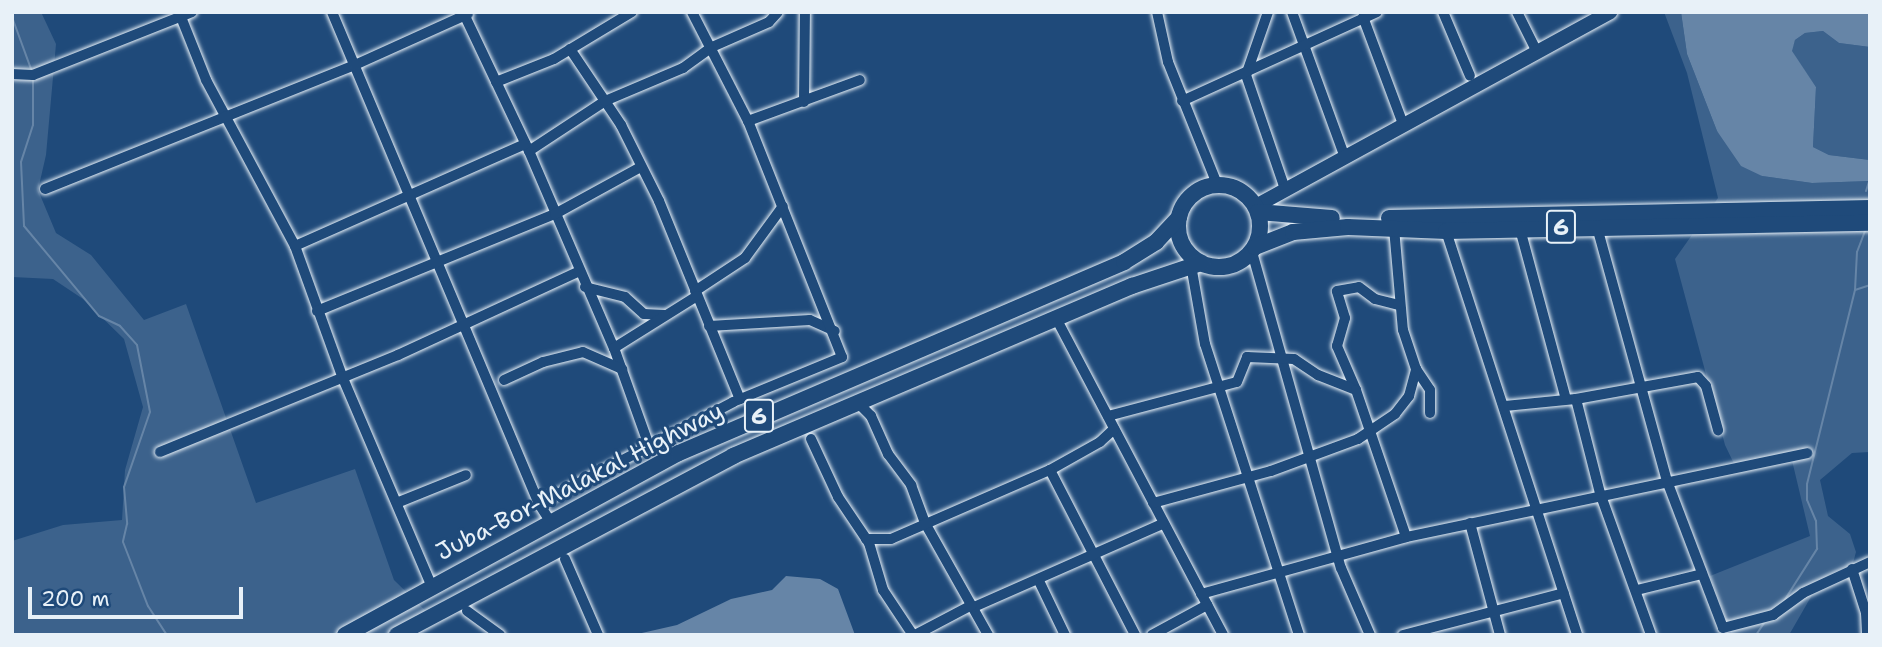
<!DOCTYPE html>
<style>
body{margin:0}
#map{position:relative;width:1882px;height:647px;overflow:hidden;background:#1f4a7a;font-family:"Shantell Sans",sans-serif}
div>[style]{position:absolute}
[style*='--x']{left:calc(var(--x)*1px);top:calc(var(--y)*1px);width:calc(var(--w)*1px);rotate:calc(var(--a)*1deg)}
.green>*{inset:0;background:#3c628c}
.water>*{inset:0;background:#6685a7}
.stream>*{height:2px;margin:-1px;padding:0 1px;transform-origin:1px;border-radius:1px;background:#6685a7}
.roads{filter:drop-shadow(0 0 2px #e8f1f8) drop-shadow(0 0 2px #e8f1f8)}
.minor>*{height:10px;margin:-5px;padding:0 5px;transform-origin:5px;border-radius:5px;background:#1f4a7a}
.major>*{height:14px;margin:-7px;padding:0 7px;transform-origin:7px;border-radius:7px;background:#1f4a7a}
.highway>*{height:16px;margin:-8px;padding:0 8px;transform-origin:8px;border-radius:8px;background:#1f4a7a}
.highway>.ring{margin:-8px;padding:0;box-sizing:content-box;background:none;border:16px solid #1f4a7a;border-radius:50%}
span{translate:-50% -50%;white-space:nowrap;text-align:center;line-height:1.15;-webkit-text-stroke:6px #1f4a7a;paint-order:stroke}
.shield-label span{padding:2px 5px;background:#1f4a7a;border:2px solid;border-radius:5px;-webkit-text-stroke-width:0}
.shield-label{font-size:23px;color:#e8f1f8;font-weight:700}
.street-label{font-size:24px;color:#e8f1f8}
.frame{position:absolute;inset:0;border:14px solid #e8f1f8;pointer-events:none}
.scale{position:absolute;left:28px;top:587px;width:215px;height:32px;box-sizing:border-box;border:4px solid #e8f1f8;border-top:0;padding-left:9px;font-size:21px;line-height:24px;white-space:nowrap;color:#e8f1f8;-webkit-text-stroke:5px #1f4a7a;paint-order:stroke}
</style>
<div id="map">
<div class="green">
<div style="clip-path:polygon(12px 12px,41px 12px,56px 44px,46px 155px,38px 190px,56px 233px,91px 255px,144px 320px,186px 304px,256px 503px,355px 469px,394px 580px,434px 619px,407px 635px,12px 635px,12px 541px,63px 525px,122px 520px,125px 470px,143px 407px,124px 339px,83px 299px,53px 279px,12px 277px)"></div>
<div style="clip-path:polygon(1664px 12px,1681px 12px,1687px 54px,1717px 131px,1762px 176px,1812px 183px,1870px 181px,1870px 452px,1852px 453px,1820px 480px,1828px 516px,1850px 534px,1856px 552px,1853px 563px,1828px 575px,1812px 595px,1789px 635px,1732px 635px,1710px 576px,1810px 536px,1790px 452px,1737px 470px,1725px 445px,1675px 259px,1718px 198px,1687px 73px)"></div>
<div style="clip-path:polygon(1823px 31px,1839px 43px,1870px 47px,1870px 160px,1829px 155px,1813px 147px,1816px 87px,1791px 51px,1795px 40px,1805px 33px)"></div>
</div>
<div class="water">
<div style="clip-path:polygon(1681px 12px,1870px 12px,1870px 47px,1839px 43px,1823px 31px,1805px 33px,1795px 40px,1792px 51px,1816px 87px,1813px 147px,1829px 155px,1870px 160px,1870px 181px,1812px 183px,1762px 176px,1741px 166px,1717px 131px,1687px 54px)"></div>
<div style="clip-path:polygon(786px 576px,820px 579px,838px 589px,855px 635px,633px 635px,677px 625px,731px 599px,772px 590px)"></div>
</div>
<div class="stream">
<div style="--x:12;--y:17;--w:55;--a:69.9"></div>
<div style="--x:33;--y:81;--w:44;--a:90"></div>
<div style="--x:33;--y:125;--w:39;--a:108"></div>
<div style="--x:21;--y:162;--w:64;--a:87.3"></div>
<div style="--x:24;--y:226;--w:117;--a:50.2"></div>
<div style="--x:99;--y:316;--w:23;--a:25"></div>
<div style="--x:120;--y:326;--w:25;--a:48"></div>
<div style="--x:137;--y:345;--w:68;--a:79"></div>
<div style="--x:150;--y:412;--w:79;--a:109.1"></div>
<div style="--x:124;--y:487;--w:37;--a:85"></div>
<div style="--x:127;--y:524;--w:18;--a:103"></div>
<div style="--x:123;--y:542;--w:69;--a:68.7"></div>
<div style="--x:148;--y:606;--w:35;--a:57"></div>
<div style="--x:1866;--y:191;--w:13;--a:-72"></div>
<div style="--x:1855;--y:290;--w:16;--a:-18"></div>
<div style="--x:1784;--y:601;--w:62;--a:-57.6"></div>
<div style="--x:1817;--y:549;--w:28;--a:-92"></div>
<div style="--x:1816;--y:521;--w:23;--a:-113"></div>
<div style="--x:1807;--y:500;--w:16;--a:-90"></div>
<div style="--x:1807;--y:484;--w:200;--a:-76.1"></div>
<div style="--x:1855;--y:290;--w:38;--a:-87"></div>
<div style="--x:1857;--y:252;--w:22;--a:-69"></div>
<div style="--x:1756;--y:635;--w:14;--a:-56"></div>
</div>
<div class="roads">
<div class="minor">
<div style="--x:179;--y:12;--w:73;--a:68.3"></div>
<div style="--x:206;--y:80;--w:188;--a:61.8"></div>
<div style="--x:295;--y:246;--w:138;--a:70.1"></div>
<div style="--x:342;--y:376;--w:227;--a:66.9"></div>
<div style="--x:332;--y:12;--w:534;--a:67.18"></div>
<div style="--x:539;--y:504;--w:20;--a:57"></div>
<div style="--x:463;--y:12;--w:154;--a:64.6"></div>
<div style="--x:529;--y:151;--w:215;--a:66.7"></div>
<div style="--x:614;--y:348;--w:104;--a:70.3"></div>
<div style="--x:1157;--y:12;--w:51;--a:77.6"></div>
<div style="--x:1168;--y:62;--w:131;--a:68.1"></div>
<div style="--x:1268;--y:12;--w:67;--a:109.2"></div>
<div style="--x:1246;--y:75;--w:120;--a:71.1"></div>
<div style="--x:1292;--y:12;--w:155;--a:70"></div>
<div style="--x:1443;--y:12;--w:69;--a:67.1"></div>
<div style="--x:1517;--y:12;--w:45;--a:63.4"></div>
<div style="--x:1363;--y:17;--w:114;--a:69.5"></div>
<div style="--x:570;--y:49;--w:92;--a:56.1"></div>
<div style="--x:621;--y:125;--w:85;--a:63.4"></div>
<div style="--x:659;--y:201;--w:214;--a:67.8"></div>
<div style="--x:12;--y:74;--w:21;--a:3"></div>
<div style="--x:33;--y:75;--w:171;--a:-21.6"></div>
<div style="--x:496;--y:82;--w:62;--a:-21.6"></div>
<div style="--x:554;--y:59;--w:91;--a:-31.1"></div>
<div style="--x:1182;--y:101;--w:214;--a:-24.5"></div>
<div style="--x:804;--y:102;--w:90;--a:-89.4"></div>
<div style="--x:748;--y:121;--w:119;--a:-20.1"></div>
<div style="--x:529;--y:151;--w:91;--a:-33.3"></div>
<div style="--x:605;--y:101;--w:85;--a:-22.9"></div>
<div style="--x:683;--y:68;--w:36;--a:-36"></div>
<div style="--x:712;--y:47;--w:62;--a:-23.7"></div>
<div style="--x:769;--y:22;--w:13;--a:-48"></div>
<div style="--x:45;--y:189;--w:334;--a:-21.8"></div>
<div style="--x:355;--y:65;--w:124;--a:-24.3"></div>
<div style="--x:1597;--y:227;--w:263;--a:74.6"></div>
<div style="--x:1667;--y:481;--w:157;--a:69.1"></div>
<div style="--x:1723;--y:628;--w:52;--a:-14.6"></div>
<div style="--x:1773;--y:615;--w:37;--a:-36"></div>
<div style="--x:1803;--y:593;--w:74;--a:-24.8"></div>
<div style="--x:1394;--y:228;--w:102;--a:85"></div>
<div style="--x:1403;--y:330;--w:41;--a:71.6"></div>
<div style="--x:1416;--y:369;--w:25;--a:56"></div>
<div style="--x:1430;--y:390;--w:23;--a:90"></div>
<div style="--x:1520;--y:229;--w:176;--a:74.9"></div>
<div style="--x:1446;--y:231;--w:425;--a:72"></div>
<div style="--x:295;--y:246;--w:252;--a:-23.9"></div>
<div style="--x:1252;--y:252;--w:328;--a:74.3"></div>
<div style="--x:1341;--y:568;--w:73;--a:66.6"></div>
<div style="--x:1191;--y:265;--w:80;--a:80"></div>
<div style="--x:1205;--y:344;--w:306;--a:72.1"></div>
<div style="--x:585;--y:287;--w:41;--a:14"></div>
<div style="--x:625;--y:297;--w:25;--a:42"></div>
<div style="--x:644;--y:314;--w:21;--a:3"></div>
<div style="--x:695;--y:291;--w:60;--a:-33.4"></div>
<div style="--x:745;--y:258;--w:64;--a:-53.8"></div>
<div style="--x:317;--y:311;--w:257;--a:-22.2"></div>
<div style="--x:555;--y:214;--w:98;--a:-28.7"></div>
<div style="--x:1057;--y:320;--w:356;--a:62.2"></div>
<div style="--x:709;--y:326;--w:101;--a:-3.4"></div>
<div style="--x:810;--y:320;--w:27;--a:24"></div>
<div style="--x:614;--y:348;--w:98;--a:-32.1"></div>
<div style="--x:504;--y:380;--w:43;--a:-24.8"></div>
<div style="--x:543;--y:362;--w:41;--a:-14"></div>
<div style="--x:583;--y:352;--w:43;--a:23.6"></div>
<div style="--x:1356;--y:390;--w:48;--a:-113.4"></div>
<div style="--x:1337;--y:346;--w:29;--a:-74"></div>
<div style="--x:1345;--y:318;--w:28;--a:-107"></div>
<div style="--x:1337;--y:291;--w:22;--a:-10"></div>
<div style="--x:1359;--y:287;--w:20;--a:37"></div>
<div style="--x:1375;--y:299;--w:25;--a:14"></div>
<div style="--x:1576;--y:399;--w:97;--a:75.7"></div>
<div style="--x:1600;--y:493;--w:151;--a:70.2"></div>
<div style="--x:857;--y:402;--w:20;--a:45"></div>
<div style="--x:871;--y:416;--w:42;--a:65.9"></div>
<div style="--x:888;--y:454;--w:39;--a:53"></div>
<div style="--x:911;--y:485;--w:40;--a:69.8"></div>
<div style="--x:925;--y:523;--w:129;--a:60.6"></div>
<div style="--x:1505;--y:406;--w:71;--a:-5.6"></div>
<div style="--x:1576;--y:399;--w:124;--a:-10.2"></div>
<div style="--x:1698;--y:377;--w:12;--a:48"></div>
<div style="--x:1706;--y:386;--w:46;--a:74.7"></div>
<div style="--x:1108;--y:416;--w:133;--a:-14.8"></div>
<div style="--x:1237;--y:382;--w:27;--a:-68"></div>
<div style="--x:1247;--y:357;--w:47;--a:2.4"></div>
<div style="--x:1294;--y:359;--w:29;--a:34"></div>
<div style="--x:1318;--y:375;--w:41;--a:21.5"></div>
<div style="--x:1356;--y:390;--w:155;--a:71.2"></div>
<div style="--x:1114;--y:429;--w:19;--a:137"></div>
<div style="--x:1100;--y:442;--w:57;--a:150.8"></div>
<div style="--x:1050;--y:470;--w:186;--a:62.7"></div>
<div style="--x:811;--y:439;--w:64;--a:65"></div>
<div style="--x:838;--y:497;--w:55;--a:56"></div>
<div style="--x:869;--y:543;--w:49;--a:73.4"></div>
<div style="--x:883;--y:590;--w:54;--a:56.3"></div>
<div style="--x:160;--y:452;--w:257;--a:-22.2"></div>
<div style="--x:398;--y:355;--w:200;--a:-24.8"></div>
<div style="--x:399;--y:502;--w:72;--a:-21.9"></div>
<div style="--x:1153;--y:503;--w:122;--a:-15.2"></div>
<div style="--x:1271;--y:471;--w:93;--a:-20.2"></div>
<div style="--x:1358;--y:439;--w:45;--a:-34"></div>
<div style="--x:1395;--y:414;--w:23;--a:-52"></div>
<div style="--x:1409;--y:396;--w:28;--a:-75"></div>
<div style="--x:539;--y:504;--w:219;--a:-27.7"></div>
<div style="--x:733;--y:402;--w:118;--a:-22.4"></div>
<div style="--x:842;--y:357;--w:254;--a:-111.7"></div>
<div style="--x:748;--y:121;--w:123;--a:-117.2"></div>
<div style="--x:1470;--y:523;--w:116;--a:75"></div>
<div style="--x:866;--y:539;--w:25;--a:0"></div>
<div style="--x:891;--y:539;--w:173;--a:-23.5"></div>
<div style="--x:565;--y:559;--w:83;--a:66.5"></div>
<div style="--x:1852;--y:569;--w:46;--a:72.3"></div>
<div style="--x:1866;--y:613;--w:22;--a:87"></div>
<div style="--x:1039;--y:581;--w:60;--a:64.3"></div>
<div style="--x:1637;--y:590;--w:67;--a:-13.8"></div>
<div style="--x:1201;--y:594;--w:213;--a:-15.5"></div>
<div style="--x:1406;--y:537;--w:410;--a:-11.8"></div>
<div style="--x:974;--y:607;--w:206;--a:-23.8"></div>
<div style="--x:467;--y:611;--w:41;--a:36"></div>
<div style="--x:915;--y:635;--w:64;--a:-27.8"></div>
<div style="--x:1152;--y:635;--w:63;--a:-28.6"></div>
<div style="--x:1403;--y:635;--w:166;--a:-14.6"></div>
</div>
<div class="major">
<div style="--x:1256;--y:206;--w:404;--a:-28.7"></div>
</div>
<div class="highway">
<div class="ring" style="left:1178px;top:185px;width:66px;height:66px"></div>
<div style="--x:1258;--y:212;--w:74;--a:4.6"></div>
<div style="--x:1389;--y:218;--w:481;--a:-1.2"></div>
<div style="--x:1255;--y:247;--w:41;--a:-21.5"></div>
<div style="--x:1293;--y:232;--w:55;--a:-5.2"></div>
<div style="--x:1348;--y:227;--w:98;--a:2.3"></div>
<div style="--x:1446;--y:231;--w:424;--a:-1.1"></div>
<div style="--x:345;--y:635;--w:380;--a:-28.6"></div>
<div style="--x:679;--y:453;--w:484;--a:-23.2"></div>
<div style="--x:1124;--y:262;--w:38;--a:-32"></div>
<div style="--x:1156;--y:242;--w:34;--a:-47"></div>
<div style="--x:397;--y:635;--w:381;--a:-28"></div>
<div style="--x:733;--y:456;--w:434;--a:-23.1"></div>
<div style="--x:1132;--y:286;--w:73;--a:-18.4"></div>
</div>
</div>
<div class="shield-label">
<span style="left:1561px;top:227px">6</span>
<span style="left:759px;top:416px">6</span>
</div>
<div class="street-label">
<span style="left:580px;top:482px;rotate:-27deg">Juba-Bor-Malakal Highway</span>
</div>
<div class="frame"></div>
<div class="scale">200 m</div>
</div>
